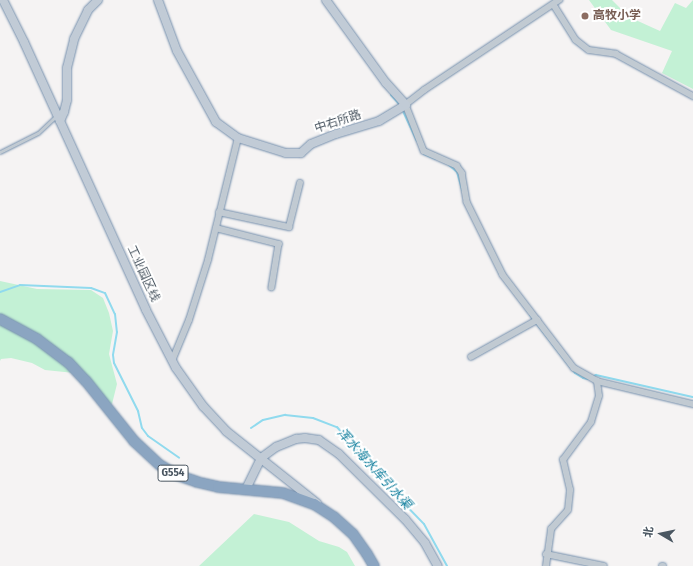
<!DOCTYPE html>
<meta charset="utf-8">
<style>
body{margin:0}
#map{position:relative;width:693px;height:566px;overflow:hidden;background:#f5f3f3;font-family:"Fira Sans Condensed","Noto Sans SC",sans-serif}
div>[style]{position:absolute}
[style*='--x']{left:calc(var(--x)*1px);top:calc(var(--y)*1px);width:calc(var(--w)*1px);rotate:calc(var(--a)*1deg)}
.green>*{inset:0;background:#c3f1d5}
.stream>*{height:2px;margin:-1px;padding:0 1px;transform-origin:1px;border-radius:1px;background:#90daee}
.roads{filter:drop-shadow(0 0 1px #7690ad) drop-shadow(0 0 1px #7690ad)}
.lane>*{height:3px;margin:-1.5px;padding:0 1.5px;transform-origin:1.5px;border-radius:1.5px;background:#c1cad2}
.street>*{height:5.5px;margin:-2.75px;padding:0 2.75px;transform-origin:2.75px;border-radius:2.75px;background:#c1cad2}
.secondary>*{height:8px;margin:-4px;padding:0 4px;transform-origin:4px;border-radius:4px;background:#c1cbd6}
.highway>*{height:10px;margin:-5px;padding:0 5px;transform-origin:5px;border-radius:5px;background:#8ba5c1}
.dots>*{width:11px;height:11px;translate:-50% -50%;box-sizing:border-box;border:2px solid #fff;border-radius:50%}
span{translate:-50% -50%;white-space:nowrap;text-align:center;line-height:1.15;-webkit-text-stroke:4px #fff;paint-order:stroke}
.shield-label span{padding:1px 3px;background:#fff;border:1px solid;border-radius:3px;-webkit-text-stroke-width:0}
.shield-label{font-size:11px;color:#4a5661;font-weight:700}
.education-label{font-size:12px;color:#785e54;font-weight:700}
.left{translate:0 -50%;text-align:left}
.street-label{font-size:12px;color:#4a5661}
.water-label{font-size:13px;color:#0c7c9b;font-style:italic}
.north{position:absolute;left:641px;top:514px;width:40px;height:40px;-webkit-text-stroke:3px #fff;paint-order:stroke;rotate:279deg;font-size:11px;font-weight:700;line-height:16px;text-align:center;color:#4a5661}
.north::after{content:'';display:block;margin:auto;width:14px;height:18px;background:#4a5661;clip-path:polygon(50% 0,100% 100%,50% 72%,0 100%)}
</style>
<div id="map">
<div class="green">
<div style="clip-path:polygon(589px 0,612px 0,629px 17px,660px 31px,675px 3px,686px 8px,693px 0,693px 89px,662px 73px,672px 51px,611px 30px)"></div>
<div style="clip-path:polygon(0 281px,37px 289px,91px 290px,103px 298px,109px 313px,113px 331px,109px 354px,117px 384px,112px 404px,107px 402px,95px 384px,84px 374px,45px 370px,32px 363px,11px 358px,1px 359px,0 361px,0 326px,2px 318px,0 317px)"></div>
<div style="clip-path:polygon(254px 514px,289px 522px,319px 541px,339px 547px,347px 552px,355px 566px,199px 566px)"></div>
</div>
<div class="stream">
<div style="--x:391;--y:95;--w:13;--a:48"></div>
<div style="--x:402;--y:109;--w:35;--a:65"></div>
<div style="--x:424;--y:154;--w:13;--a:23"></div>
<div style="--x:449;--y:165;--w:11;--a:41"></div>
<div style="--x:457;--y:172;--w:19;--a:74"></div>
<div style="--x:0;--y:292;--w:21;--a:-19"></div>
<div style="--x:20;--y:285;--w:71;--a:2.4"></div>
<div style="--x:91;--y:288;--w:15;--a:20"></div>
<div style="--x:105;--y:293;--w:23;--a:65"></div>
<div style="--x:115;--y:314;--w:18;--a:84"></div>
<div style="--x:117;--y:332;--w:23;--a:100"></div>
<div style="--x:113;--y:355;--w:8;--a:83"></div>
<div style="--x:114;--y:363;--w:54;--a:63.4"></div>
<div style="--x:138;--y:411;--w:17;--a:77"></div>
<div style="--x:142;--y:428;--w:10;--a:53"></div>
<div style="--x:148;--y:436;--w:38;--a:35"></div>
<div style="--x:530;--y:315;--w:73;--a:52.2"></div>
<div style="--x:575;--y:373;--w:9;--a:32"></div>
<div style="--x:583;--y:378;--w:5;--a:11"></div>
<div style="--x:588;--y:379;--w:9;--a:-27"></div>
<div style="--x:596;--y:375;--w:99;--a:12.8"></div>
<div style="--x:251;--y:428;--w:14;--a:-34"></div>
<div style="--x:263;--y:420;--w:23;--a:-13"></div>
<div style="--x:285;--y:415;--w:28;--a:6"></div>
<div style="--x:313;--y:418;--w:26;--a:21"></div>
<div style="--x:337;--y:427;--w:80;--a:49.6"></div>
<div style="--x:389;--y:488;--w:50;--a:45.8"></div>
<div style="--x:424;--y:524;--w:48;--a:61.3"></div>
</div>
<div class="roads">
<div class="lane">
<div style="--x:0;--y:152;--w:42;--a:-26.6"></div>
<div style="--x:38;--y:133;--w:25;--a:-43"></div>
</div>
<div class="street">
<div style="--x:560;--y:0;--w:162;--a:146.3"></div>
<div style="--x:425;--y:90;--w:24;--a:142"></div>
<div style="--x:406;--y:105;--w:49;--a:68.6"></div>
<div style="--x:424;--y:151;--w:36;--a:24"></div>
<div style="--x:457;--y:166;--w:9;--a:54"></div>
<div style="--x:462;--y:173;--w:29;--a:80"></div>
<div style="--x:467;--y:202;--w:81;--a:63.7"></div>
<div style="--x:503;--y:275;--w:117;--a:52.6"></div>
<div style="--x:574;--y:368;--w:26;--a:29"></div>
<div style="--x:597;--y:381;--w:99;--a:13.5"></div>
<div style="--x:554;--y:5;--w:41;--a:57.8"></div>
<div style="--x:576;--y:40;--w:16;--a:38"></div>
<div style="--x:589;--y:50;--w:27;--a:8"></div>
<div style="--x:616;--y:54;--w:88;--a:28.6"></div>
<div style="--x:219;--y:212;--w:72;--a:12.1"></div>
<div style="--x:289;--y:227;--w:45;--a:-76"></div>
<div style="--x:216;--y:228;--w:65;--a:14.3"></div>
<div style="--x:279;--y:244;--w:44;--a:99.2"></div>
<div style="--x:471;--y:357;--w:76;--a:-29.3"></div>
<div style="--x:172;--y:361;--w:44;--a:-67.5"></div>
<div style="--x:189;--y:320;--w:63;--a:-72.4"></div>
<div style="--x:208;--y:260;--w:126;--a:-76.2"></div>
<div style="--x:546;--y:554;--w:59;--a:11.7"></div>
<div style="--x:546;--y:566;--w:37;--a:-82"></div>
<div style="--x:551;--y:529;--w:25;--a:-48"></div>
<div style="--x:568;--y:510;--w:20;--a:-84"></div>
<div style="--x:570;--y:490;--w:31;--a:-103"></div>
<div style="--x:563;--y:460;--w:47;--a:-53.6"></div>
<div style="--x:591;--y:422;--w:27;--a:-73"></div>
<div style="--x:599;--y:396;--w:15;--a:-98"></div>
<div style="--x:662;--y:566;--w:1;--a:0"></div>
</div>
<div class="secondary">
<div style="--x:3;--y:0;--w:47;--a:63.4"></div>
<div style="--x:24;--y:42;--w:294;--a:65.5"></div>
<div style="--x:146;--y:310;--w:65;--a:62.7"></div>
<div style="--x:176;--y:368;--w:47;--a:54.6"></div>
<div style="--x:203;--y:406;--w:34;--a:47"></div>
<div style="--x:226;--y:431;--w:116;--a:38.4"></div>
<div style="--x:158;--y:0;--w:54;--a:69.6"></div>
<div style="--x:177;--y:51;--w:81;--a:61.2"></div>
<div style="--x:216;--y:122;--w:27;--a:36"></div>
<div style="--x:238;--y:138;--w:50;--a:17.4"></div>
<div style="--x:286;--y:153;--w:15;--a:0"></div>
<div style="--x:301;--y:153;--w:13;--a:-42"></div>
<div style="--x:311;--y:144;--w:27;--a:-22"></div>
<div style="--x:336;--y:134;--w:45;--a:-16.8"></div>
<div style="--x:379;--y:121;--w:31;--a:-31"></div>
<div style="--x:406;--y:105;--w:30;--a:-132"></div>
<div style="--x:386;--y:83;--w:102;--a:-125.9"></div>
<div style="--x:60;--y:121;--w:10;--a:-66"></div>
<div style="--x:64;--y:112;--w:12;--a:-76"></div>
<div style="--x:67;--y:100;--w:32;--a:-90"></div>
<div style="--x:67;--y:68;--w:30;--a:-76"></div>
<div style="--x:74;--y:39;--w:32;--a:-64"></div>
<div style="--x:88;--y:10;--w:14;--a:-45"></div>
<div style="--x:246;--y:489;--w:34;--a:-64"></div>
<div style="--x:261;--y:458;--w:19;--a:-36"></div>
<div style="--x:276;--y:447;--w:22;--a:-22"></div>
<div style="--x:296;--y:439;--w:9;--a:-6"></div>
<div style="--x:305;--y:438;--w:14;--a:8"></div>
<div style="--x:319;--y:440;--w:24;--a:35"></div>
<div style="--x:339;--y:454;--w:93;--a:44.6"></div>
<div style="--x:405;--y:519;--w:31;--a:50"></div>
<div style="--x:425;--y:543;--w:26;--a:61"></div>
</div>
<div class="highway">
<div style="--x:0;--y:319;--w:42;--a:28.4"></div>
<div style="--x:37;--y:339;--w:39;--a:37"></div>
<div style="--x:68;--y:362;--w:26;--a:47"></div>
<div style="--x:86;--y:381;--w:77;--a:51.3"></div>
<div style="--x:134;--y:441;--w:35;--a:43"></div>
<div style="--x:160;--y:465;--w:20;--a:30"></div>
<div style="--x:177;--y:475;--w:21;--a:19"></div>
<div style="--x:197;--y:482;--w:22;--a:13"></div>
<div style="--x:218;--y:487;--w:65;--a:5.3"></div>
<div style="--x:283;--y:493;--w:33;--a:20"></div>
<div style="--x:314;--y:504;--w:24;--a:33"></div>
<div style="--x:334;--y:517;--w:25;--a:42"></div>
<div style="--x:353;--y:534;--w:24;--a:55"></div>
<div style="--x:367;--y:554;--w:14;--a:60"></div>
</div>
</div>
<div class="dots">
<div style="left:585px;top:16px;background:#8d6e63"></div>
</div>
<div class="shield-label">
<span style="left:173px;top:473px">G554</span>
</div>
<div class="education-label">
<span class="left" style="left:593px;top:16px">高牧小学</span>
</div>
<div class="street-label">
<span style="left:338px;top:122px;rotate:-18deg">中右所路</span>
<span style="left:143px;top:274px;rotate:65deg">工业园区线</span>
</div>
<div class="water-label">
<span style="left:374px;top:469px;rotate:48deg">浑水海水库引水渠</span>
</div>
<div class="north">北</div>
</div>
